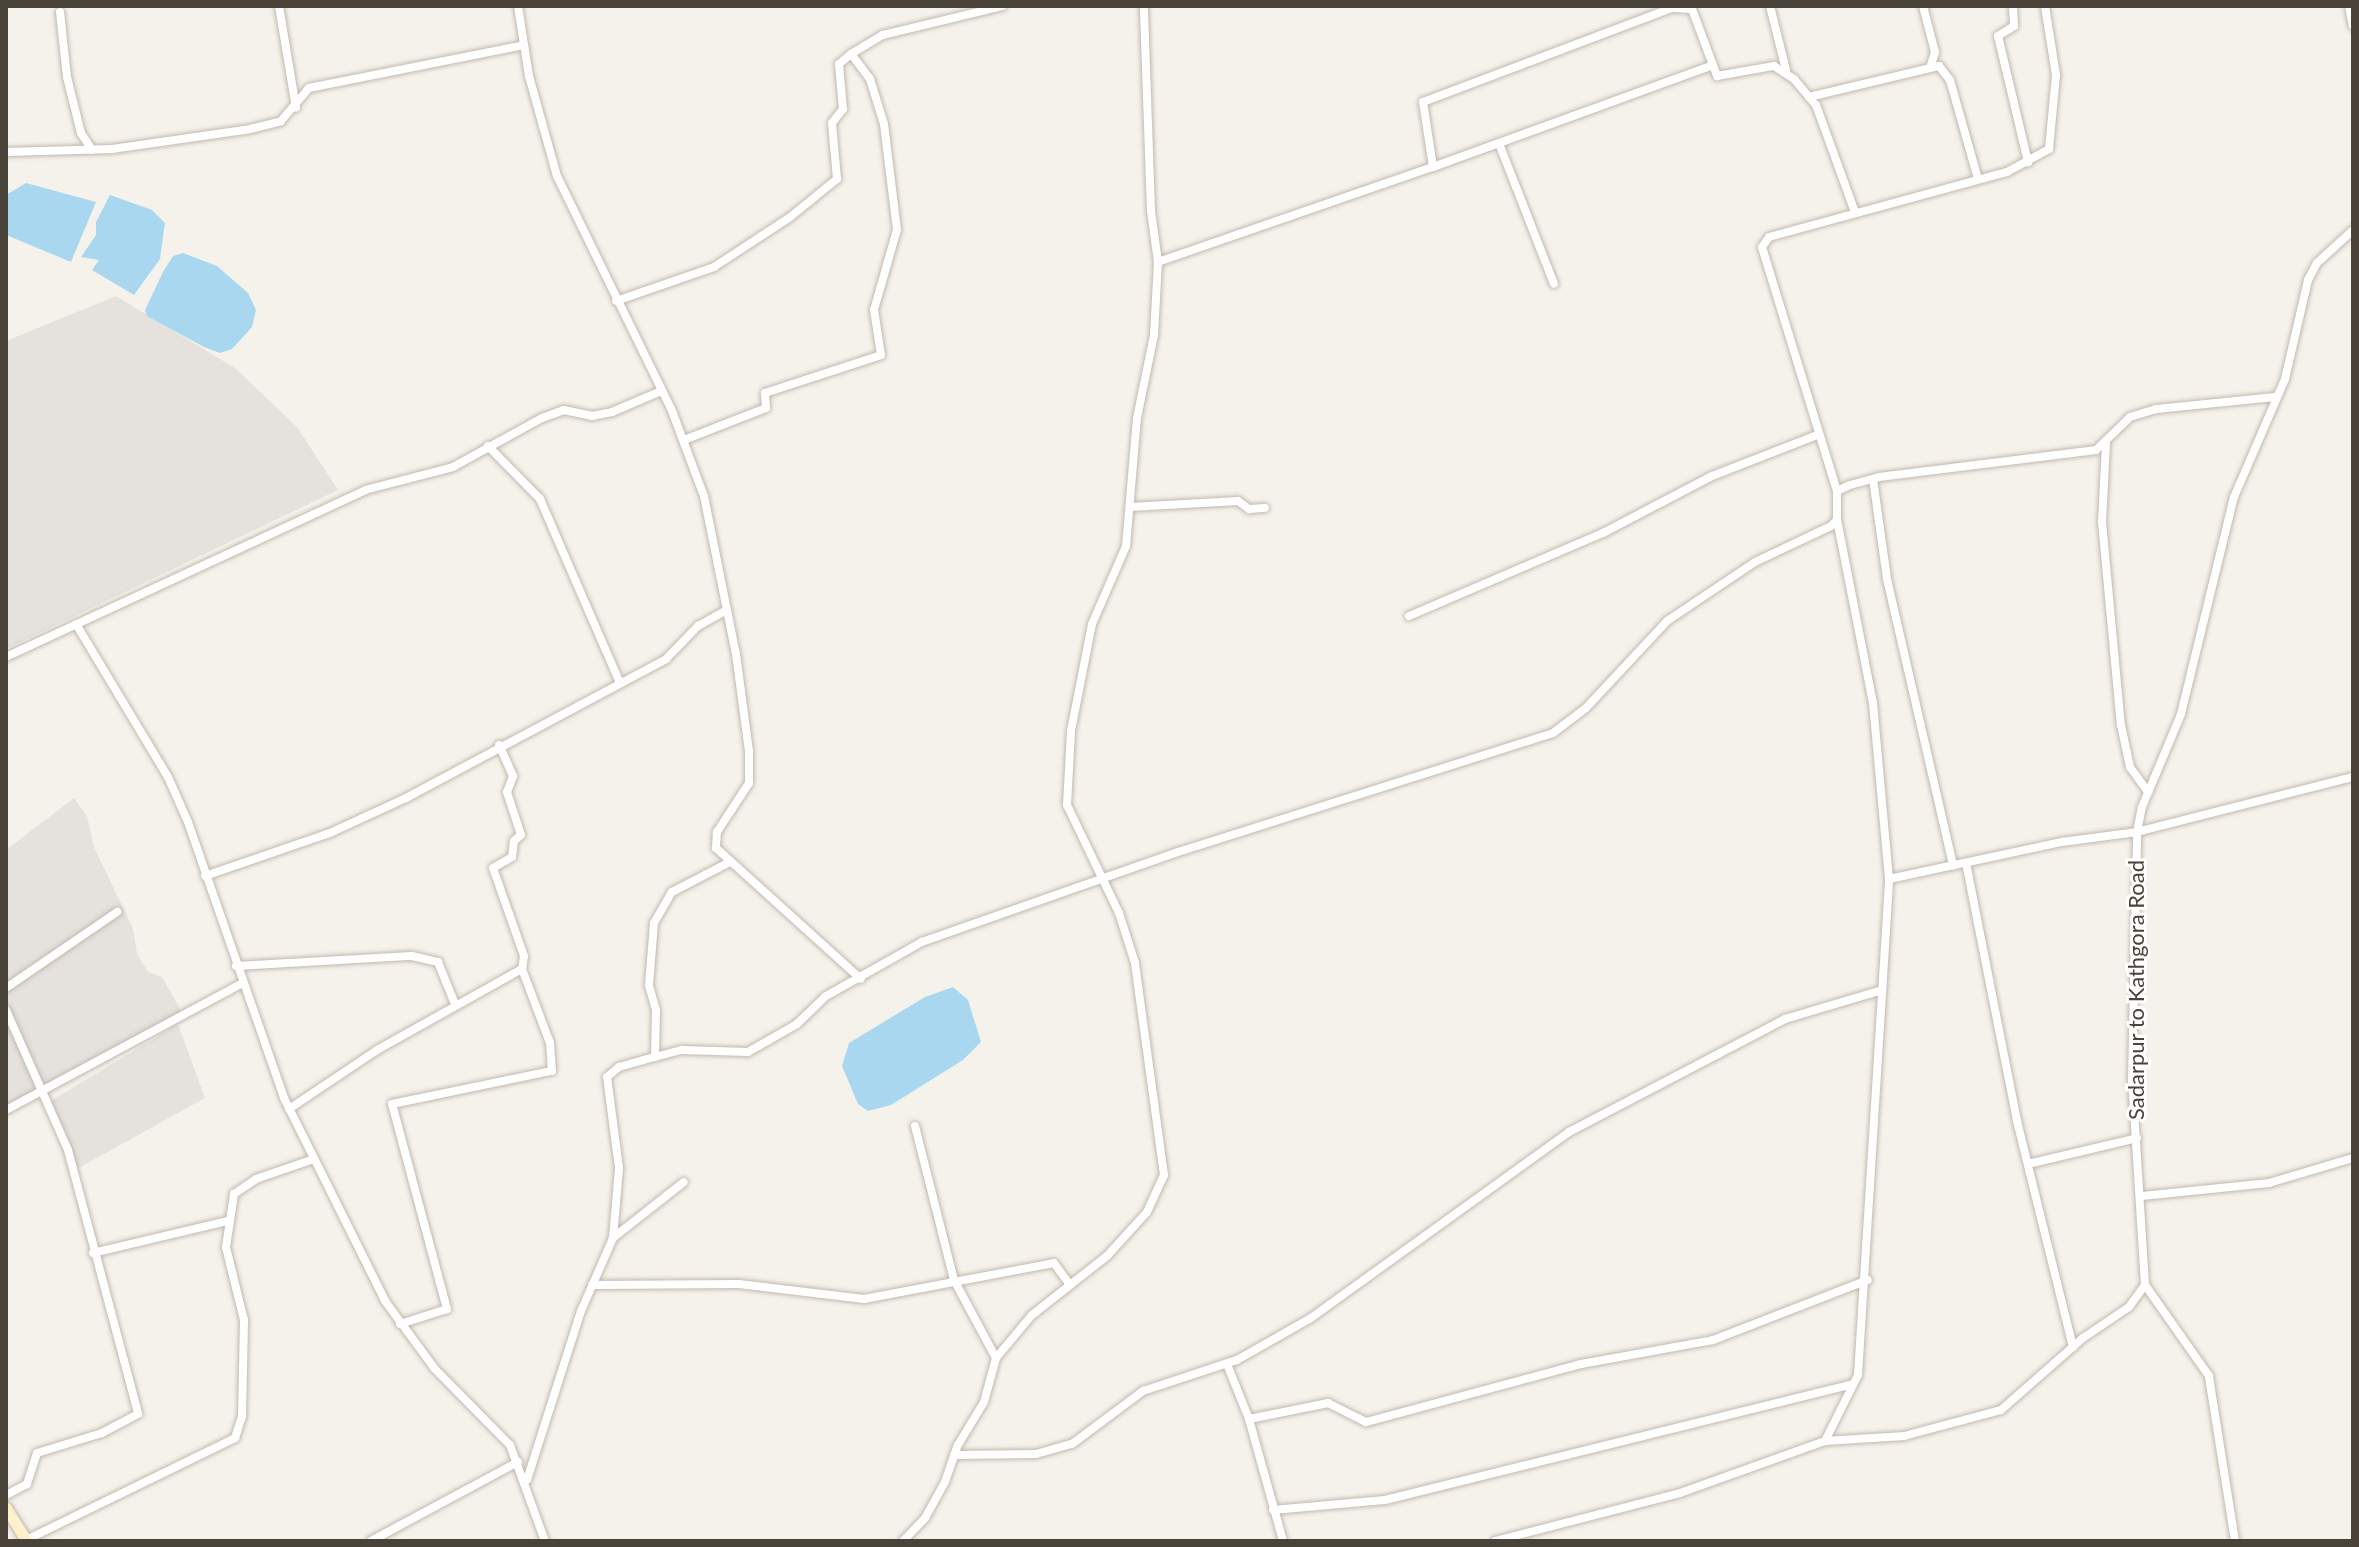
<!DOCTYPE html>
<style>
body{margin:0}
#map{position:relative;width:2359px;height:1547px;overflow:hidden;background:#f5f2ec;font-family:Lato,sans-serif}
div>[style]{position:absolute}
[style*='--x']{left:calc(var(--x)*1px);top:calc(var(--y)*1px);width:calc(var(--w)*1px);rotate:calc(var(--a)*1deg)}
.industrial>*{inset:0;background:#e5e1dd}
.water>*{inset:0;background:#aad7f0}
.roads{filter:drop-shadow(0 0 2px #c1b9ae) drop-shadow(0 0 2px #c1b9ae)}
.street>*{height:8px;margin:-4px;padding:0 4px;transform-origin:4px;border-radius:4px;background:#fff}
.secondary>*{height:11px;margin:-5.5px;padding:0 5.5px;transform-origin:5.5px;border-radius:5.5px;background:#fef0cd}
span{translate:-50% -50%;white-space:nowrap;text-align:center;line-height:1.15;-webkit-text-stroke:6px #fff;paint-order:stroke}
.street-label{font-size:22px;color:#4a4339}
.frame{position:absolute;inset:0;border:8px solid #4a4339;pointer-events:none}
</style>
<div id="map">
<div class="industrial">
<div style="clip-path:polygon(116px 296px,235px 368px,297px 427px,338px 490px,6px 649px,6px 341px)"></div>
<div style="clip-path:polygon(74px 798px,87px 816px,94px 847px,133px 929px,137px 954px,148px 972px,162px 977px,181px 1011px,61px 1086px,6px 1109px,6px 850px)"></div>
<div style="clip-path:polygon(178px 1024px,205px 1098px,77px 1169px,49px 1102px)"></div>
</div>
<div class="water">
<div style="clip-path:polygon(26px 183px,96px 202px,71px 262px,6px 235px,6px 195px)"></div>
<div style="clip-path:polygon(110px 195px,152px 210px,165px 223px,160px 259px,134px 295px,92px 270px,99px 260px,81px 257px,96px 235px,96px 222px)"></div>
<div style="clip-path:polygon(183px 253px,217px 266px,248px 293px,256px 310px,252px 327px,232px 349px,220px 353px,204px 347px,147px 316px,145px 310px,163px 272px,173px 256px)"></div>
<div style="clip-path:polygon(953px 987px,968px 1000px,981px 1042px,963px 1060px,891px 1105px,868px 1111px,858px 1104px,842px 1066px,849px 1043px,925px 997px)"></div>
</div>
<div class="roads">
<div class="street">
<div style="--x:279;--y:6;--w:103;--a:80.5"></div>
<div style="--x:518;--y:6;--w:71;--a:81.1"></div>
<div style="--x:529;--y:76;--w:104;--a:74.4"></div>
<div style="--x:557;--y:176;--w:262;--a:63.9"></div>
<div style="--x:672;--y:411;--w:91;--a:69.4"></div>
<div style="--x:704;--y:496;--w:161;--a:78.6"></div>
<div style="--x:736;--y:654;--w:99;--a:82.4"></div>
<div style="--x:749;--y:752;--w:31;--a:90"></div>
<div style="--x:749;--y:783;--w:59;--a:123.1"></div>
<div style="--x:717;--y:832;--w:16;--a:94"></div>
<div style="--x:716;--y:848;--w:195;--a:42.1"></div>
<div style="--x:1770;--y:6;--w:66;--a:76"></div>
<div style="--x:1923;--y:6;--w:48;--a:75.4"></div>
<div style="--x:1935;--y:52;--w:14;--a:107"></div>
<div style="--x:2013;--y:6;--w:20;--a:87"></div>
<div style="--x:2014;--y:26;--w:19;--a:148"></div>
<div style="--x:1998;--y:36;--w:130;--a:76.6"></div>
<div style="--x:2349;--y:6;--w:20;--a:79"></div>
<div style="--x:60;--y:12;--w:65;--a:83.9"></div>
<div style="--x:67;--y:77;--w:58;--a:76"></div>
<div style="--x:81;--y:133;--w:20;--a:57"></div>
<div style="--x:1809;--y:97;--w:134;--a:-13.4"></div>
<div style="--x:1939;--y:66;--w:18;--a:52"></div>
<div style="--x:1950;--y:80;--w:103;--a:74.2"></div>
<div style="--x:1500;--y:146;--w:148;--a:68.6"></div>
<div style="--x:6;--y:152;--w:106;--a:-1.6"></div>
<div style="--x:112;--y:149;--w:139;--a:-8.2"></div>
<div style="--x:250;--y:129;--w:32;--a:-14"></div>
<div style="--x:281;--y:121;--w:43;--a:-49.7"></div>
<div style="--x:309;--y:88;--w:219;--a:-11.3"></div>
<div style="--x:1433;--y:167;--w:295;--a:-20"></div>
<div style="--x:1158;--y:262;--w:291;--a:-19.1"></div>
<div style="--x:1433;--y:167;--w:66;--a:-98.7"></div>
<div style="--x:1423;--y:102;--w:266;--a:-20.7"></div>
<div style="--x:1672;--y:8;--w:20;--a:3"></div>
<div style="--x:1692;--y:9;--w:72;--a:69.5"></div>
<div style="--x:1717;--y:76;--w:58;--a:-10"></div>
<div style="--x:1774;--y:66;--w:24;--a:33"></div>
<div style="--x:1794;--y:79;--w:34;--a:50"></div>
<div style="--x:1816;--y:105;--w:114;--a:70"></div>
<div style="--x:616;--y:301;--w:104;--a:-19.1"></div>
<div style="--x:714;--y:267;--w:90;--a:-33.2"></div>
<div style="--x:789;--y:218;--w:62;--a:-39.1"></div>
<div style="--x:837;--y:179;--w:56;--a:-95.1"></div>
<div style="--x:832;--y:123;--w:18;--a:-52"></div>
<div style="--x:843;--y:109;--w:45;--a:-95.1"></div>
<div style="--x:839;--y:64;--w:16;--a:-40"></div>
<div style="--x:851;--y:54;--w:37;--a:-31"></div>
<div style="--x:883;--y:35;--w:123;--a:-13.6"></div>
<div style="--x:684;--y:440;--w:88;--a:-21.3"></div>
<div style="--x:766;--y:408;--w:15;--a:-94"></div>
<div style="--x:765;--y:393;--w:122;--a:-18.1"></div>
<div style="--x:881;--y:355;--w:46;--a:-98.8"></div>
<div style="--x:874;--y:310;--w:83;--a:-74"></div>
<div style="--x:897;--y:230;--w:107;--a:-97"></div>
<div style="--x:884;--y:124;--w:47;--a:-107.3"></div>
<div style="--x:870;--y:79;--w:31;--a:-127"></div>
<div style="--x:2106;--y:444;--w:78;--a:92.9"></div>
<div style="--x:2102;--y:522;--w:204;--a:84.7"></div>
<div style="--x:2121;--y:725;--w:43;--a:77.9"></div>
<div style="--x:2130;--y:767;--w:31;--a:54"></div>
<div style="--x:488;--y:446;--w:74;--a:45.5"></div>
<div style="--x:540;--y:499;--w:198;--a:66.5"></div>
<div style="--x:1873;--y:479;--w:101;--a:82"></div>
<div style="--x:1887;--y:579;--w:294;--a:77"></div>
<div style="--x:1837;--y:491;--w:255;--a:-107.1"></div>
<div style="--x:1762;--y:247;--w:12;--a:-55"></div>
<div style="--x:1769;--y:237;--w:247;--a:-15.3"></div>
<div style="--x:2007;--y:172;--w:48;--a:-28.7"></div>
<div style="--x:2049;--y:149;--w:74;--a:-84.6"></div>
<div style="--x:2056;--y:75;--w:70;--a:-99.1"></div>
<div style="--x:1130;--y:507;--w:108;--a:-3.2"></div>
<div style="--x:1238;--y:501;--w:14;--a:36"></div>
<div style="--x:1249;--y:509;--w:16;--a:-4"></div>
<div style="--x:1409;--y:616;--w:211;--a:-23.2"></div>
<div style="--x:1603;--y:533;--w:123;--a:-27.6"></div>
<div style="--x:1712;--y:476;--w:113;--a:-21.3"></div>
<div style="--x:76;--y:624;--w:179;--a:59"></div>
<div style="--x:168;--y:777;--w:49;--a:66"></div>
<div style="--x:188;--y:822;--w:292;--a:70.8"></div>
<div style="--x:284;--y:1098;--w:227;--a:63.5"></div>
<div style="--x:385;--y:1301;--w:84;--a:53.7"></div>
<div style="--x:435;--y:1369;--w:107;--a:45.4"></div>
<div style="--x:510;--y:1445;--w:102;--a:70"></div>
<div style="--x:6;--y:657;--w:396;--a:-24.9"></div>
<div style="--x:365;--y:490;--w:91;--a:-14.6"></div>
<div style="--x:453;--y:467;--w:102;--a:-28.8"></div>
<div style="--x:542;--y:418;--w:23;--a:-20"></div>
<div style="--x:564;--y:410;--w:29;--a:12"></div>
<div style="--x:592;--y:416;--w:20;--a:-11"></div>
<div style="--x:612;--y:412;--w:51;--a:-23.1"></div>
<div style="--x:1966;--y:863;--w:263;--a:78.8"></div>
<div style="--x:2017;--y:1121;--w:233;--a:76.1"></div>
<div style="--x:205;--y:876;--w:132;--a:-19"></div>
<div style="--x:330;--y:833;--w:84;--a:-24.7"></div>
<div style="--x:406;--y:798;--w:295;--a:-28.1"></div>
<div style="--x:666;--y:659;--w:46;--a:-45.9"></div>
<div style="--x:698;--y:626;--w:33;--a:-29"></div>
<div style="--x:1889;--y:879;--w:177;--a:-12.1"></div>
<div style="--x:2062;--y:842;--w:76;--a:-7.6"></div>
<div style="--x:2137;--y:832;--w:25;--a:-79"></div>
<div style="--x:2142;--y:807;--w:101;--a:-67.2"></div>
<div style="--x:2181;--y:714;--w:223;--a:-76.3"></div>
<div style="--x:2234;--y:497;--w:129;--a:-66.6"></div>
<div style="--x:2285;--y:379;--w:102;--a:-76.9"></div>
<div style="--x:2308;--y:280;--w:19;--a:-62"></div>
<div style="--x:2317;--y:263;--w:49;--a:-42.5"></div>
<div style="--x:236;--y:966;--w:176;--a:-3.3"></div>
<div style="--x:412;--y:956;--w:27;--a:13"></div>
<div style="--x:438;--y:962;--w:45;--a:68"></div>
<div style="--x:6;--y:988;--w:135;--a:-34.4"></div>
<div style="--x:6;--y:1010;--w:153;--a:66.1"></div>
<div style="--x:68;--y:1150;--w:273;--a:75.1"></div>
<div style="--x:138;--y:1414;--w:41;--a:152.2"></div>
<div style="--x:102;--y:1433;--w:68;--a:162.9"></div>
<div style="--x:37;--y:1453;--w:33;--a:108"></div>
<div style="--x:27;--y:1484;--w:24;--a:152"></div>
<div style="--x:655;--y:1057;--w:28;--a:-15"></div>
<div style="--x:682;--y:1050;--w:66;--a:1.7"></div>
<div style="--x:748;--y:1052;--w:56;--a:-29.7"></div>
<div style="--x:797;--y:1024;--w:40;--a:-44"></div>
<div style="--x:826;--y:996;--w:110;--a:-29.4"></div>
<div style="--x:922;--y:942;--w:271;--a:-19.4"></div>
<div style="--x:1178;--y:852;--w:393;--a:-17.6"></div>
<div style="--x:1553;--y:733;--w:41;--a:-37.1"></div>
<div style="--x:1586;--y:708;--w:119;--a:-47"></div>
<div style="--x:1667;--y:621;--w:106;--a:-33.8"></div>
<div style="--x:1755;--y:562;--w:84;--a:-25.3"></div>
<div style="--x:1831;--y:526;--w:8;--a:-45"></div>
<div style="--x:1837;--y:520;--w:29;--a:-90"></div>
<div style="--x:1837;--y:491;--w:14;--a:-25"></div>
<div style="--x:1850;--y:485;--w:30;--a:-15"></div>
<div style="--x:1879;--y:477;--w:219;--a:-7.1"></div>
<div style="--x:2096;--y:450;--w:47;--a:-44.1"></div>
<div style="--x:2130;--y:417;--w:27;--a:-17"></div>
<div style="--x:2156;--y:409;--w:120;--a:-5.8"></div>
<div style="--x:289;--y:1109;--w:106;--a:-33.8"></div>
<div style="--x:377;--y:1050;--w:166;--a:-29.2"></div>
<div style="--x:522;--y:969;--w:13;--a:-81"></div>
<div style="--x:524;--y:956;--w:93;--a:-109.4"></div>
<div style="--x:493;--y:868;--w:22;--a:-30"></div>
<div style="--x:512;--y:857;--w:16;--a:-83"></div>
<div style="--x:514;--y:841;--w:9;--a:-41"></div>
<div style="--x:521;--y:835;--w:45;--a:-108"></div>
<div style="--x:507;--y:792;--w:17;--a:-69"></div>
<div style="--x:513;--y:776;--w:34;--a:-114"></div>
<div style="--x:6;--y:1110;--w:267;--a:-28.2"></div>
<div style="--x:915;--y:1126;--w:159;--a:75.8"></div>
<div style="--x:954;--y:1280;--w:89;--a:61.7"></div>
<div style="--x:2028;--y:1164;--w:112;--a:-13.4"></div>
<div style="--x:2142;--y:1196;--w:128;--a:-5.8"></div>
<div style="--x:2269;--y:1183;--w:88;--a:-16.6"></div>
<div style="--x:613;--y:1238;--w:90;--a:-38.3"></div>
<div style="--x:93;--y:1253;--w:138;--a:-13.4"></div>
<div style="--x:592;--y:1285;--w:147;--a:-0.4"></div>
<div style="--x:739;--y:1284;--w:126;--a:6.8"></div>
<div style="--x:864;--y:1299;--w:193;--a:-10.7"></div>
<div style="--x:1054;--y:1263;--w:27;--a:54"></div>
<div style="--x:400;--y:1324;--w:49;--a:-17.7"></div>
<div style="--x:447;--y:1309;--w:212;--a:-105"></div>
<div style="--x:392;--y:1104;--w:163;--a:-11.7"></div>
<div style="--x:552;--y:1071;--w:28;--a:-94"></div>
<div style="--x:550;--y:1043;--w:79;--a:-110.7"></div>
<div style="--x:1227;--y:1364;--w:59;--a:68.2"></div>
<div style="--x:1249;--y:1419;--w:127;--a:74.4"></div>
<div style="--x:1249;--y:1419;--w:81;--a:-11.4"></div>
<div style="--x:1328;--y:1403;--w:42;--a:26.6"></div>
<div style="--x:1366;--y:1422;--w:223;--a:-15.1"></div>
<div style="--x:1581;--y:1364;--w:134;--a:-10.3"></div>
<div style="--x:1713;--y:1340;--w:166;--a:-21.2"></div>
<div style="--x:1825;--y:1441;--w:74;--a:-63.4"></div>
<div style="--x:1858;--y:1375;--w:497;--a:-86.4"></div>
<div style="--x:1889;--y:879;--w:177;--a:-95.2"></div>
<div style="--x:1873;--y:703;--w:187;--a:-101.1"></div>
<div style="--x:954;--y:1455;--w:82;--a:-0.7"></div>
<div style="--x:1036;--y:1454;--w:37;--a:-16"></div>
<div style="--x:1072;--y:1444;--w:89;--a:-36.7"></div>
<div style="--x:1143;--y:1391;--w:99;--a:-18.3"></div>
<div style="--x:1237;--y:1360;--w:85;--a:-29.6"></div>
<div style="--x:1311;--y:1318;--w:318;--a:-35.8"></div>
<div style="--x:1569;--y:1132;--w:244;--a:-27.6"></div>
<div style="--x:1785;--y:1019;--w:98;--a:-16.6"></div>
<div style="--x:527;--y:1480;--w:177;--a:-72.3"></div>
<div style="--x:581;--y:1311;--w:80;--a:-66.3"></div>
<div style="--x:613;--y:1238;--w:70;--a:-85.1"></div>
<div style="--x:619;--y:1168;--w:92;--a:-97.5"></div>
<div style="--x:607;--y:1077;--w:16;--a:-40"></div>
<div style="--x:619;--y:1067;--w:37;--a:-16"></div>
<div style="--x:655;--y:1057;--w:47;--a:-88.8"></div>
<div style="--x:656;--y:1010;--w:26;--a:-106"></div>
<div style="--x:649;--y:985;--w:62;--a:-85.4"></div>
<div style="--x:654;--y:923;--w:36;--a:-60"></div>
<div style="--x:672;--y:892;--w:63;--a:-27.4"></div>
<div style="--x:1273;--y:1510;--w:112;--a:-5.1"></div>
<div style="--x:1385;--y:1500;--w:482;--a:-13.9"></div>
<div style="--x:26;--y:1540;--w:233;--a:-26"></div>
<div style="--x:235;--y:1438;--w:22;--a:-72"></div>
<div style="--x:242;--y:1417;--w:97;--a:-88.8"></div>
<div style="--x:244;--y:1320;--w:75;--a:-103.9"></div>
<div style="--x:226;--y:1247;--w:54;--a:-81.4"></div>
<div style="--x:234;--y:1194;--w:27;--a:-34"></div>
<div style="--x:256;--y:1179;--w:61;--a:-19"></div>
<div style="--x:371;--y:1541;--w:167;--a:-28.3"></div>
<div style="--x:903;--y:1541;--w:32;--a:-46"></div>
<div style="--x:925;--y:1518;--w:41;--a:-60.9"></div>
<div style="--x:945;--y:1482;--w:39;--a:-71"></div>
<div style="--x:958;--y:1445;--w:50;--a:-58.8"></div>
<div style="--x:984;--y:1402;--w:46;--a:-74.7"></div>
<div style="--x:996;--y:1358;--w:56;--a:-50.1"></div>
<div style="--x:1032;--y:1315;--w:95;--a:-38.2"></div>
<div style="--x:1107;--y:1256;--w:59;--a:-47.7"></div>
<div style="--x:1147;--y:1212;--w:41;--a:-65.3"></div>
<div style="--x:1164;--y:1175;--w:214;--a:-97.8"></div>
<div style="--x:1135;--y:963;--w:52;--a:-107.7"></div>
<div style="--x:1119;--y:913;--w:120;--a:-115.7"></div>
<div style="--x:1067;--y:805;--w:74;--a:-86.9"></div>
<div style="--x:1071;--y:731;--w:109;--a:-78.9"></div>
<div style="--x:1092;--y:624;--w:85;--a:-66.4"></div>
<div style="--x:1126;--y:546;--w:128;--a:-85.1"></div>
<div style="--x:1137;--y:418;--w:85;--a:-78.4"></div>
<div style="--x:1154;--y:335;--w:73;--a:-86.9"></div>
<div style="--x:1158;--y:262;--w:51;--a:-97.8"></div>
<div style="--x:1151;--y:211;--w:205;--a:-92"></div>
<div style="--x:1495;--y:1541;--w:191;--a:-14.5"></div>
<div style="--x:1680;--y:1493;--w:154;--a:-19.7"></div>
<div style="--x:1825;--y:1441;--w:79;--a:-3.6"></div>
<div style="--x:1904;--y:1436;--w:100;--a:-15"></div>
<div style="--x:2001;--y:1410;--w:109;--a:-41.3"></div>
<div style="--x:2083;--y:1338;--w:55;--a:-34"></div>
<div style="--x:2129;--y:1307;--w:27;--a:-54"></div>
<div style="--x:2235;--y:1541;--w:167;--a:-99"></div>
<div style="--x:2209;--y:1376;--w:111;--a:-125.1"></div>
<div style="--x:2145;--y:1285;--w:204;--a:-93.6"></div>
<div style="--x:2132;--y:1081;--w:249;--a:-88.8"></div>
<div style="--x:2137;--y:832;--w:223;--a:-14.3"></div>
</div>
<div class="secondary">
<div style="--x:6;--y:1508;--w:39;--a:58"></div>
</div>
</div>
<div class="street-label">
<span style="left:2136px;top:990px;rotate:-90deg">Sadarpur to Kathgora Road</span>
</div>
<div class="frame"></div>
</div>
